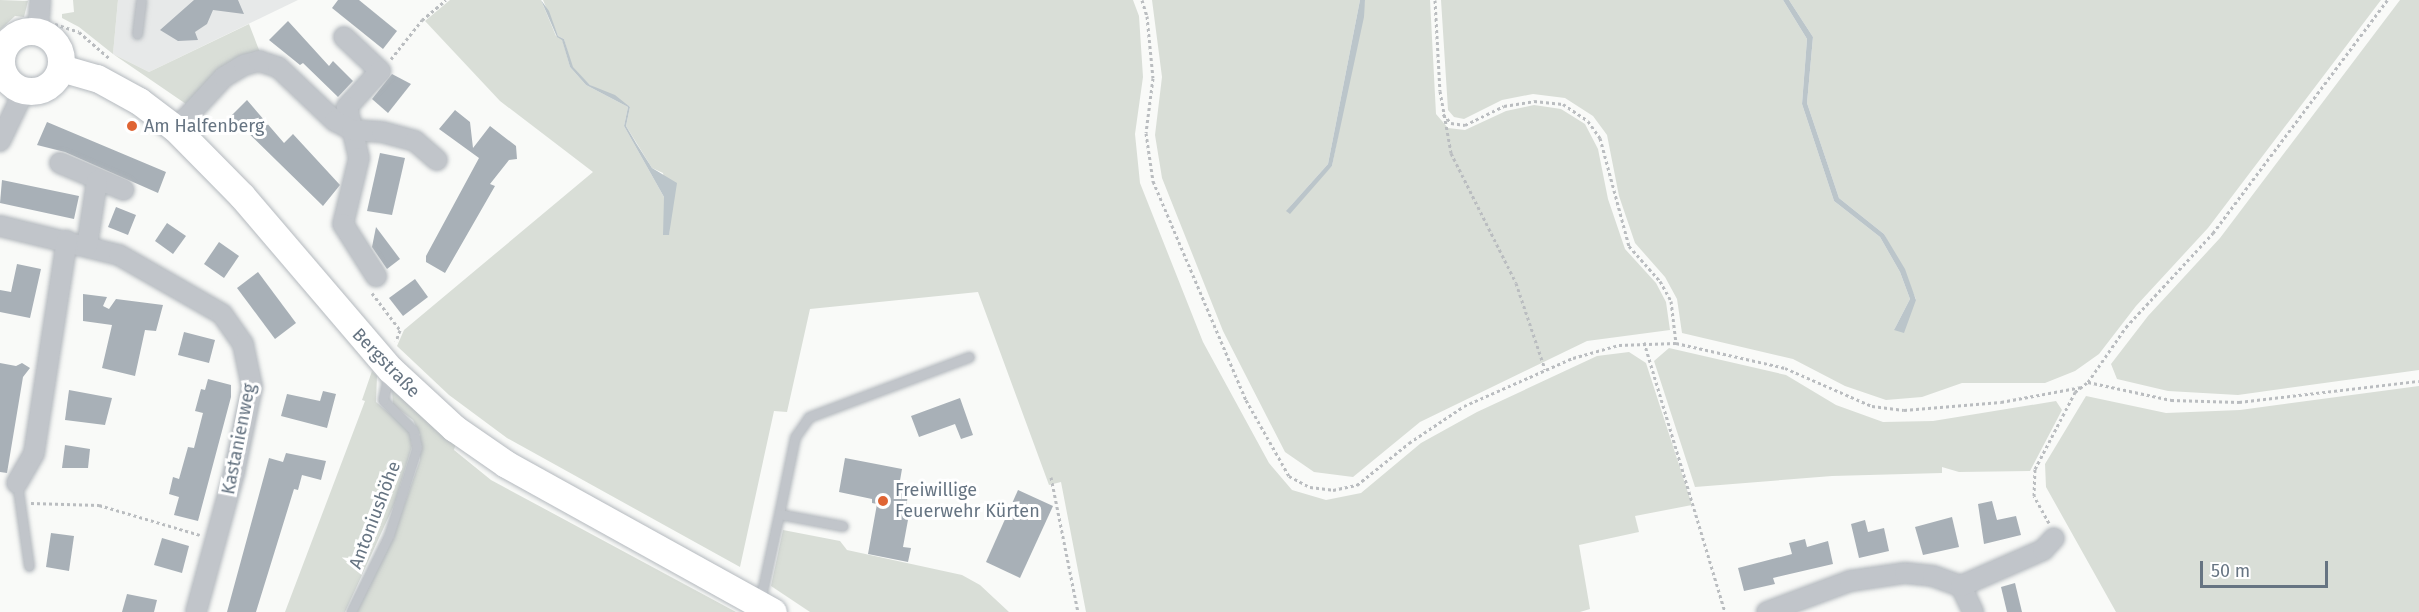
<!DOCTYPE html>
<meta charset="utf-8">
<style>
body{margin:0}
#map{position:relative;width:2419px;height:612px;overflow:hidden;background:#f9faf8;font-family:"Fira Sans",sans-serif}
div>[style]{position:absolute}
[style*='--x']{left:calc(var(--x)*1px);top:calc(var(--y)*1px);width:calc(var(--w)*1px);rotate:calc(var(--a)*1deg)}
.built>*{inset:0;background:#e7e9e9}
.green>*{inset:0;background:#d9ded7}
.water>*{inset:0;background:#bbc5ca}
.building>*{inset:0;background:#a8b0b7}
.path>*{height:3px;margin-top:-1.5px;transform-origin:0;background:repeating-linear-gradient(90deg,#babdc0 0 3px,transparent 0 6px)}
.roads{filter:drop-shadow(0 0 2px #b4b9be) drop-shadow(0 0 2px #b4b9be)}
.lane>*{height:9px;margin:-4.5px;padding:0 4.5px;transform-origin:4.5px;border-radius:4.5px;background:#c1c5ca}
.street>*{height:20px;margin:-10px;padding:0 10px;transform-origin:10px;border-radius:10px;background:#c1c5ca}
.secondary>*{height:27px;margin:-13.5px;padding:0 13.5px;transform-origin:13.5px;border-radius:13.5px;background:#fff}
.secondary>.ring{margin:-13.5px;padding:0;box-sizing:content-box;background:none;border:27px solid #fff;border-radius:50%}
.dots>*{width:16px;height:16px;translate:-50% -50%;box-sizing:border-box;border:3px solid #fff;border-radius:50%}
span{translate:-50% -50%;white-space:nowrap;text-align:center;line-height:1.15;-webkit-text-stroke:6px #fff;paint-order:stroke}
.poi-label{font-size:18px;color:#667482}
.left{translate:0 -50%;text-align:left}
.street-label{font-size:18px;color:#667482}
.scale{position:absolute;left:2200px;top:561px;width:128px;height:27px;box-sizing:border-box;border:3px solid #667482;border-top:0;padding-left:8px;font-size:18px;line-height:21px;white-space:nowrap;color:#667482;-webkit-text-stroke:4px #fff;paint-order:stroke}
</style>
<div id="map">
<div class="built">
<div style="clip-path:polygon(118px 0,298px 0,149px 72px,113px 54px)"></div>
</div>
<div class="green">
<div style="clip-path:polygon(0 0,28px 1px,24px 17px,15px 16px,0 30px)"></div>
<div style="clip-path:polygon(73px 0,118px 0,113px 54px,149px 72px,249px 24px,261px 55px,186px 104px,113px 54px,79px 27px,62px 18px,62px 14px,74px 12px)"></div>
<div style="clip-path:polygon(450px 0,541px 0,556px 36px,562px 39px,570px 67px,586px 85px,628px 107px,624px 126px,664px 197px,664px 235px,669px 234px,670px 222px,663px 173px,652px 168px,626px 126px,630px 107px,590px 85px,572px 67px,564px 39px,558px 36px,543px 0,1133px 0,1139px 16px,1143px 77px,1135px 134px,1140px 183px,1203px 342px,1269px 463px,1292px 490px,1326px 500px,1361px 493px,1421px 443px,1477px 412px,1597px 356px,1629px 352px,1646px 363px,1692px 505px,1635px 516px,1639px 532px,1579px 545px,1590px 609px,1580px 612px,1086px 612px,1061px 482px,1049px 485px,978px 292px,810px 309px,787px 412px,774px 411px,740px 567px,507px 438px,449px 395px,397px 346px,404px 330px,593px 172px,500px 101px,425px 21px)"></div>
<div style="clip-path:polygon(1152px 0,1360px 0,1328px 164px,1287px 210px,1332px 166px,1365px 0,1430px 0,1436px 114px,1448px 128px,1465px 130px,1506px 111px,1534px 105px,1561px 109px,1585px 124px,1598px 149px,1608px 199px,1625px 249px,1656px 283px,1666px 302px,1670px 330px,1587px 341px,1420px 422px,1353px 477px,1314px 472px,1285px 452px,1223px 331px,1162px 178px,1155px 135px,1162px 77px)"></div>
<div style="clip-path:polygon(1441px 0,1783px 0,1807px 39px,1802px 104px,1834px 201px,1880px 237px,1900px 272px,1910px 299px,1894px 330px,1916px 299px,1884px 234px,1839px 198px,1807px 103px,1813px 37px,1789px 0,2381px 0,2208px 228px,2136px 306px,2099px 354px,2075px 371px,2045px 383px,1962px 383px,1922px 397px,1886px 400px,1845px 386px,1793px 359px,1682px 333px,1677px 299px,1665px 277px,1635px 243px,1619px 196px,1607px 135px,1593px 116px,1565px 98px,1533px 94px,1502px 100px,1464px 119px,1454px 117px,1448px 110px)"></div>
<div style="clip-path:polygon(2400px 0,2419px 0,2419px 370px,2238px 395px,2168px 391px,2117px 379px,2111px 364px,2148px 316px,2220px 238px)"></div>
<div style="clip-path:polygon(1669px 348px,1786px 375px,1836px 405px,1883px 422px,1933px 421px,2056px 401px,2062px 410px,2030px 471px,1959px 472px,1942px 467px,1942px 473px,1832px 476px,1695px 487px,1654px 361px)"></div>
<div style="clip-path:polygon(372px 371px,377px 376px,376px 402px,409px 430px,412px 446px,395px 503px,345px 612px,285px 612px,365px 401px,362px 400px)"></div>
<div style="clip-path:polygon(2419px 386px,2419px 612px,2116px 612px,2046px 487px,2045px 464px,2086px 396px,2166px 413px,2240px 410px)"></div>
<div style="clip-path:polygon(392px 390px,456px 443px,454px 450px,491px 480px,736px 612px,356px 612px,393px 536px,420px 460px,420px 435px,413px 420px,393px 405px)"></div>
<div style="clip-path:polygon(783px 530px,840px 541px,847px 550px,962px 575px,980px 585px,1009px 612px,810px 612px,771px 586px)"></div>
</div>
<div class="water">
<div style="clip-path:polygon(541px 0,549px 11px,558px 36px,564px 39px,573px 67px,590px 85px,615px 95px,630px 107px,626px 126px,636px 143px,652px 168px,677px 183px,669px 235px,663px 235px,664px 197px,624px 126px,628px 107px,586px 85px,570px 67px,562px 40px,557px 37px)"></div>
<div style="clip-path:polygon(1360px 0,1365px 0,1364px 17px,1332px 166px,1290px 214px,1286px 211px,1328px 164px)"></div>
<div style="clip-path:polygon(1783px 0,1789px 0,1813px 37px,1807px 103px,1839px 198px,1884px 234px,1905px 269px,1916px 300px,1904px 333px,1894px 330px,1910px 299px,1900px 272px,1880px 237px,1834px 201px,1802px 104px,1807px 39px)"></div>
</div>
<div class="building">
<div style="clip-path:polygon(194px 0,238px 0,244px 14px,213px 10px,207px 24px,195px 32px,198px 40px,178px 41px,160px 30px)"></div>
<div style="clip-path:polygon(338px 0,359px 0,397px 31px,383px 49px,332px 8px)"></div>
<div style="clip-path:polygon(288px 21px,329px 66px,333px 61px,353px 81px,338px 97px,303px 63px,300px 65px,269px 40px)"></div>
<div style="clip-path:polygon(392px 74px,411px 84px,388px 113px,372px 99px)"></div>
<div style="clip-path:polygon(247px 100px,284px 143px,293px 134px,340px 185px,323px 206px,231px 116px)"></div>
<div style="clip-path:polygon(455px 110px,470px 122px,473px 148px,490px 126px,516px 146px,517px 159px,509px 160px,490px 184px,495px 186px,445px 273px,426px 262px,426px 256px,479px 158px,439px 129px)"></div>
<div style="clip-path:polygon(47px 122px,166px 172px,158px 193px,65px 152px,37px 145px)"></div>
<div style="clip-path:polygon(380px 153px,405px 158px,392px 215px,367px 211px)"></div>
<div style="clip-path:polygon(2px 180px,79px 196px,74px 219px,0 203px)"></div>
<div style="clip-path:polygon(116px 207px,136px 215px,128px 235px,108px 227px)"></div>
<div style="clip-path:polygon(167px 223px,186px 236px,173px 254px,155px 241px)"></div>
<div style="clip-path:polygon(376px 227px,400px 259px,387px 269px,372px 247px)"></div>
<div style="clip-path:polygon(219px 242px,239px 256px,224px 278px,204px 264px)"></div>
<div style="clip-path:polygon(17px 264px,41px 269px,30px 318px,0 312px,0 290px,11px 292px)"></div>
<div style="clip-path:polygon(258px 272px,296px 323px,275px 339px,237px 288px)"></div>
<div style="clip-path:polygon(415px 279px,428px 297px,403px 316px,389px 298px)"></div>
<div style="clip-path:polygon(83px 294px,107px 297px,103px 306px,109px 309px,116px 299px,163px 305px,156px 331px,145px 330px,135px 376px,102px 368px,112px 325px,83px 321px)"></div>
<div style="clip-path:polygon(184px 332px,215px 340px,209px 363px,178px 355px)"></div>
<div style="clip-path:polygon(0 363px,16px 366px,22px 363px,30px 368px,23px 377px,7px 473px,0 472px)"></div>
<div style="clip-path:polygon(208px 379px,231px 385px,231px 397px,198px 521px,174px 515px,179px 497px,169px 494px,173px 477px,179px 479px,188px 447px,194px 448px,203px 413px,195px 411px,201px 389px,205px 390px)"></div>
<div style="clip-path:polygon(69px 390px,112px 398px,105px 425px,65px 420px)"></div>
<div style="clip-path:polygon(323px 391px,336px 394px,327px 428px,281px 416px,287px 394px,320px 401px)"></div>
<div style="clip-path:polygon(960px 398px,973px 435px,961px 439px,955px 424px,919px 437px,911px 416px)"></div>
<div style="clip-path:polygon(65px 445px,90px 449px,88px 468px,62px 468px)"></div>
<div style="clip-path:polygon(286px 453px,326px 461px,321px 480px,302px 475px,298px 490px,294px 489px,256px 612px,227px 612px,269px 458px,283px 462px)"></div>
<div style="clip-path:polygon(845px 458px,902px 469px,898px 492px,908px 494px,906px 509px,910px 509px,903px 547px,911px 548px,908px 562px,868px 554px,877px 504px,872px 503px,872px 499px,839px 492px)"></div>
<div style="clip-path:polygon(1018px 490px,1053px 506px,1020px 578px,986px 562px)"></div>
<div style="clip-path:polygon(1992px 501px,1997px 520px,2016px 516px,2021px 535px,1984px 544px,1978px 504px)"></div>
<div style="clip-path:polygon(1952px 517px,1959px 547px,1923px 555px,1915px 527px)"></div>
<div style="clip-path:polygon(1865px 520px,1868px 532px,1884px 528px,1889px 551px,1859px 558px,1851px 524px)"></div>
<div style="clip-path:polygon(51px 533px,74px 536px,69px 571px,46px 567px)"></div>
<div style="clip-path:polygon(162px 538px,189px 546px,182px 573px,154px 565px)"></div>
<div style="clip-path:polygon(1805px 539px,1807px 547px,1828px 541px,1833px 564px,1773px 578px,1775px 584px,1744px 591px,1738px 568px,1792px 554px,1789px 543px)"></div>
<div style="clip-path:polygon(2015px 583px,2022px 612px,2007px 612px,2001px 587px)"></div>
<div style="clip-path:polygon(127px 594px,157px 600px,154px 612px,122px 612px)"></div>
</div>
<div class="path">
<div style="--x:1142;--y:0;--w:17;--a:73"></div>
<div style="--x:1147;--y:16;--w:62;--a:84.5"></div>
<div style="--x:1153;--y:78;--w:55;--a:97.3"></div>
<div style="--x:1146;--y:133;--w:49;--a:81.7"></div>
<div style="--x:1153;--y:181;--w:238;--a:67"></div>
<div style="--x:1246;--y:400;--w:87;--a:60.5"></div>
<div style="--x:1289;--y:476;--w:24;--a:28"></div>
<div style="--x:1310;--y:487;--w:23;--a:7"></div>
<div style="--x:1333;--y:490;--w:25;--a:-12"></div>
<div style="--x:1357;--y:485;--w:67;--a:-38.9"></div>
<div style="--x:1409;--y:443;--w:66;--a:-33.9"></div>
<div style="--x:1464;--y:406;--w:119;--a:-23.8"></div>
<div style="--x:1573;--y:358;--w:48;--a:-15.8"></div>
<div style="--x:1619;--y:345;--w:57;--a:-2"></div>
<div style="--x:1676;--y:343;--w:112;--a:12.9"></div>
<div style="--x:1785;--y:368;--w:95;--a:23.6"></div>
<div style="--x:1872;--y:406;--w:32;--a:7"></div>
<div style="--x:1904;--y:410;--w:97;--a:-4.7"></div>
<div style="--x:2001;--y:402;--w:82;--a:-10.5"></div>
<div style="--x:1435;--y:0;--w:91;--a:86.9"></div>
<div style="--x:1440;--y:91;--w:63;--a:79.9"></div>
<div style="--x:1451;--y:153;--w:145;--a:63.4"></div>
<div style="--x:1516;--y:283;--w:91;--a:71.4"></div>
<div style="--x:55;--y:24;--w:25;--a:18"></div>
<div style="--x:79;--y:32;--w:40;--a:41"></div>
<div style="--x:391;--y:59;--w:50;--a:-51.5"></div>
<div style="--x:422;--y:20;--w:31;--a:-40"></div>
<div style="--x:1443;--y:114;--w:12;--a:48"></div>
<div style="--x:1451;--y:123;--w:14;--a:8"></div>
<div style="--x:1465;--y:125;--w:43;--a:-26"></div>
<div style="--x:1504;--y:106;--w:30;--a:-9"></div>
<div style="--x:1534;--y:101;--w:29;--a:6"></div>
<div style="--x:1563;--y:104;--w:30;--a:34"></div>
<div style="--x:1588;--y:121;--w:21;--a:55"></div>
<div style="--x:1600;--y:138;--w:112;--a:75"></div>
<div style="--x:1629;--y:246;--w:47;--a:48.5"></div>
<div style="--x:1660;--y:281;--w:23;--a:61"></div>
<div style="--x:1671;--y:301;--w:42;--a:83.2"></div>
<div style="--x:372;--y:293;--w:46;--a:52.9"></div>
<div style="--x:400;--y:330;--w:12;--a:110"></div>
<div style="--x:1644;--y:342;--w:282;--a:73.3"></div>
<div style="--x:2088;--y:382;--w:85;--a:12.2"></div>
<div style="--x:2171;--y:400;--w:68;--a:1.7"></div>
<div style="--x:2239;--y:402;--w:181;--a:-6.7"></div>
<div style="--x:1051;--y:477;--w:138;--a:78.7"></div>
<div style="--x:31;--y:503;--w:68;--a:1.7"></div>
<div style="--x:99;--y:505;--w:105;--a:16.5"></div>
<div style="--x:2049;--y:523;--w:31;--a:-119"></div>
<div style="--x:2034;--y:496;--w:27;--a:-88"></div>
<div style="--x:2035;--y:469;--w:87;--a:-62.5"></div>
<div style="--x:2075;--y:392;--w:16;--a:-38"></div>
<div style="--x:2088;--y:382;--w:67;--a:-55.4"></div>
<div style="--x:2126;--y:327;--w:128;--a:-47.2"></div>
<div style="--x:2213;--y:233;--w:291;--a:-53.2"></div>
</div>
<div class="roads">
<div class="lane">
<div style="--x:137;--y:34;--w:34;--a:-83"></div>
<div style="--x:17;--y:483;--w:84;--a:81.8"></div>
<div style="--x:779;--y:514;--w:79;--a:-78.3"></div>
<div style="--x:795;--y:437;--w:24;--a:-55"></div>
<div style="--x:809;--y:417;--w:171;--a:-20.6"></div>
<div style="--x:760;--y:601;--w:89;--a:-77.7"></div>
<div style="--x:779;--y:514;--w:65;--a:10.6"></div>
<div style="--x:351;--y:612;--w:86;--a:-63.7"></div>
<div style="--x:389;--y:535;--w:92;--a:-72.3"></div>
<div style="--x:417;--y:447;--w:17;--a:-103"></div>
<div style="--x:413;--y:430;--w:42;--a:-135"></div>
<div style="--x:383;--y:400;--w:29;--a:-78"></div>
</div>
<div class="street">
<div style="--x:38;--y:32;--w:32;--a:-86"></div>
<div style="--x:344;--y:37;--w:50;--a:43.4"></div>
<div style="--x:380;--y:71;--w:49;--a:132.5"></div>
<div style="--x:347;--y:107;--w:52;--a:76.8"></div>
<div style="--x:359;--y:158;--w:68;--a:103.6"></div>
<div style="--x:343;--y:224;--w:62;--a:57.6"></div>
<div style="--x:176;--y:129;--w:71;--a:-47.3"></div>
<div style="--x:224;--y:77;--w:23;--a:-31"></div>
<div style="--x:244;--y:65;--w:16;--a:-15"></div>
<div style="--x:259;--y:61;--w:20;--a:18"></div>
<div style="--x:278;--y:67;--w:79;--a:43.5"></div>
<div style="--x:335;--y:121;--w:19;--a:28"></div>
<div style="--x:352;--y:130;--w:30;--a:4"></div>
<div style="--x:382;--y:132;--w:34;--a:15"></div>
<div style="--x:415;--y:141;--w:29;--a:41"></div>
<div style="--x:0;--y:141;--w:55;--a:-64.4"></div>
<div style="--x:60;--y:163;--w:69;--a:22.9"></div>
<div style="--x:0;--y:226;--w:122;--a:13.7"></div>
<div style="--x:119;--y:255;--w:119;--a:29.8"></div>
<div style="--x:222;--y:314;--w:37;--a:55"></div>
<div style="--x:243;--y:344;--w:44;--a:78.2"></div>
<div style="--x:252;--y:387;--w:88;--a:101.8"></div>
<div style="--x:234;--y:473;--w:144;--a:105.3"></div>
<div style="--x:87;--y:246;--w:66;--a:-81.3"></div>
<div style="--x:17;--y:483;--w:34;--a:-60"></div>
<div style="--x:34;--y:453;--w:215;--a:-81.2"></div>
<div style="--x:1961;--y:586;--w:29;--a:65"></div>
<div style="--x:1767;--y:612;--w:89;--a:-20.5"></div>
<div style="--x:1850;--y:581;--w:56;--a:-8.3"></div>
<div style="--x:1905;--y:573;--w:28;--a:6"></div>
<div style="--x:1933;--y:576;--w:30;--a:20"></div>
<div style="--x:1961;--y:586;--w:90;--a:-23.7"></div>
<div style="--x:2043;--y:550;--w:16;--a:-47"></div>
</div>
<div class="secondary">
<div class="ring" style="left:1px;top:31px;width:33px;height:33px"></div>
<div style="--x:61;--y:68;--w:37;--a:16"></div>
<div style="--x:97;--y:78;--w:48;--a:28.7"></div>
<div style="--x:139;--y:101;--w:46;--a:37.1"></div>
<div style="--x:176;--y:129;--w:94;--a:45.4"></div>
<div style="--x:242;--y:196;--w:228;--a:49.5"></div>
<div style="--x:390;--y:369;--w:87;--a:42.7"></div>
<div style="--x:454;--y:428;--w:63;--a:34.7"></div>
<div style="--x:506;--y:464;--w:305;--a:29"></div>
</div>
</div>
<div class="dots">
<div style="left:132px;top:126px;background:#df6433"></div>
<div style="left:883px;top:501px;background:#df6433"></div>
</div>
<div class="poi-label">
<span class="left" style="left:144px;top:126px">Am Halfenberg</span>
<span class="left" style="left:895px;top:501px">Freiwillige<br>Feuerwehr Kürten</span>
</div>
<div class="street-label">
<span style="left:386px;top:363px;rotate:46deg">Bergstraße</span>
<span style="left:239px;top:439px;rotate:-79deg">Kastanienweg</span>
<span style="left:375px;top:515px;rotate:-69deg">Antoniushöhe</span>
</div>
<div class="scale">50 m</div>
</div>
